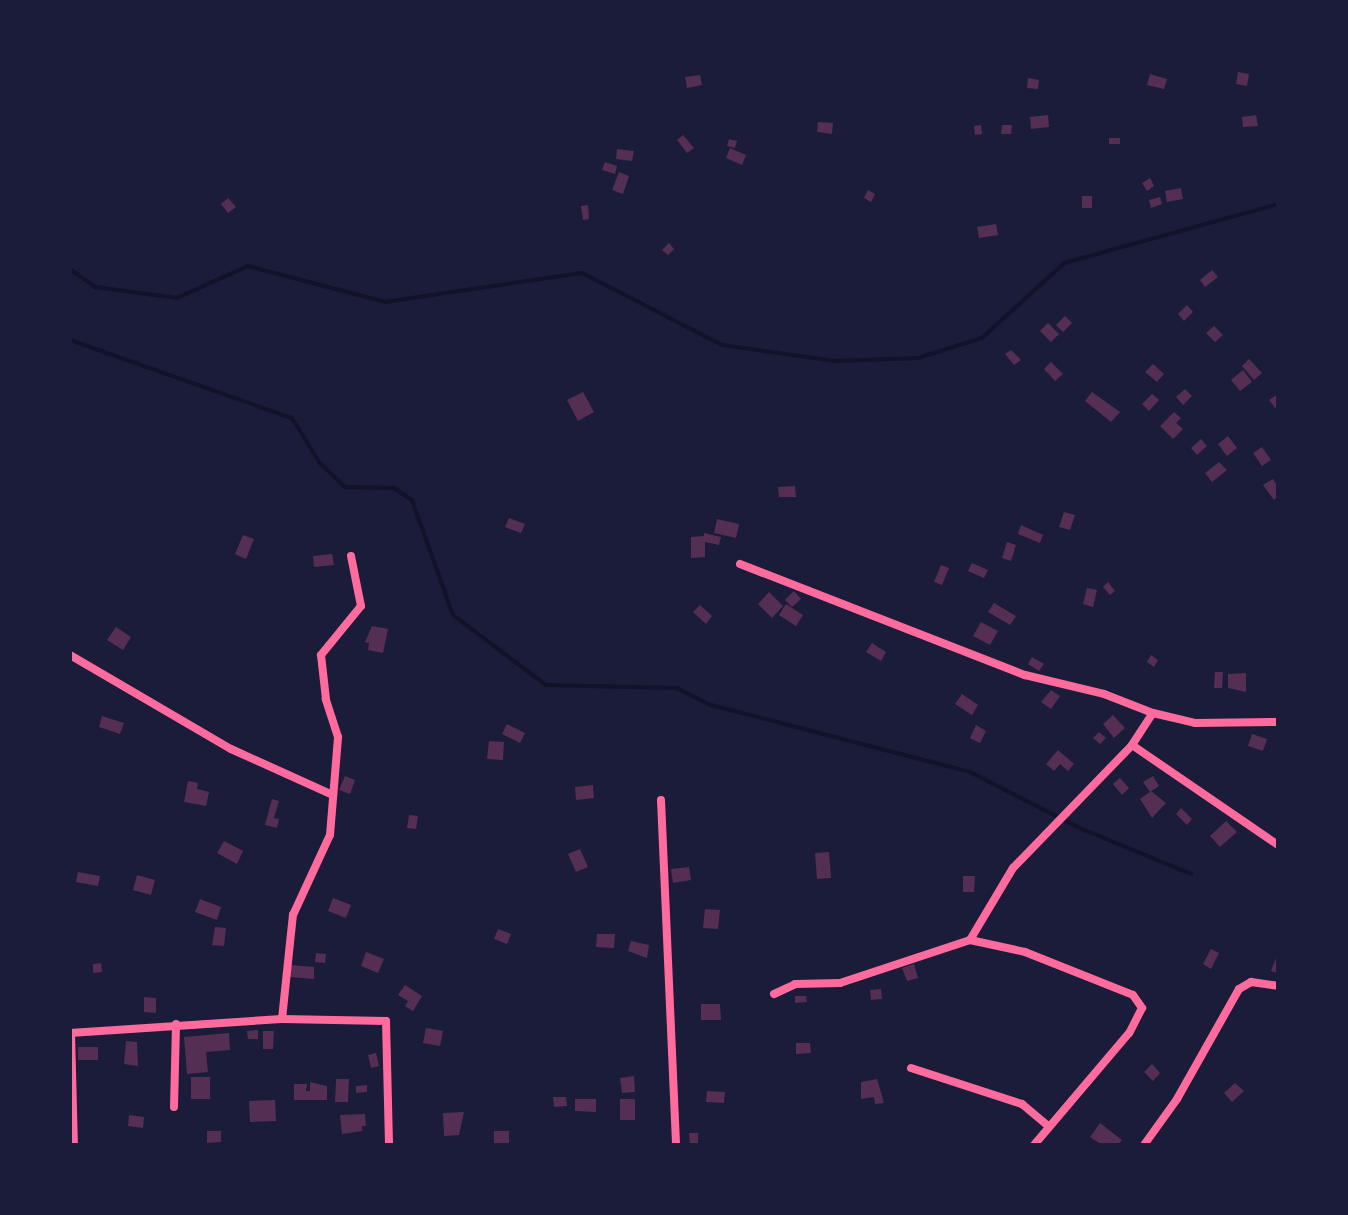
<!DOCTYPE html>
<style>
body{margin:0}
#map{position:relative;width:1348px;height:1215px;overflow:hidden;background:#1b1b3a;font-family:Mulish,sans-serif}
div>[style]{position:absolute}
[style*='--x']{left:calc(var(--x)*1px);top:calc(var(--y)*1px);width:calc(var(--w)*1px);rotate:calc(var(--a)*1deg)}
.stream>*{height:4px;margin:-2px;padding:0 2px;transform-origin:2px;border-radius:2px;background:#12122b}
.building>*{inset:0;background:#542f53}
.minor>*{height:8px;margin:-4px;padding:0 4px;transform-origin:4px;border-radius:4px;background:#ff6b9d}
span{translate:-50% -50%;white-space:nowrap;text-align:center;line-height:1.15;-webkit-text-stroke:7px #1b1b3a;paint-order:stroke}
.frame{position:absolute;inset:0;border:72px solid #1b1b3a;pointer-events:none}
</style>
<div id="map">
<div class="stream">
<div style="--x:70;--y:269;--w:31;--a:36"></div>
<div style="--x:95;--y:287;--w:83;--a:7.6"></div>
<div style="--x:177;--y:298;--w:78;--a:-24.3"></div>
<div style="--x:248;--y:266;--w:142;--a:14.7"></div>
<div style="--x:385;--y:302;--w:199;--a:-8.4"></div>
<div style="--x:582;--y:273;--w:157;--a:27.2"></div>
<div style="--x:722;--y:345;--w:114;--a:8.1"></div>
<div style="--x:835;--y:361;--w:83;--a:-2.1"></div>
<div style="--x:918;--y:358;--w:67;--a:-17.4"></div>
<div style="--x:982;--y:338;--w:111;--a:-42.4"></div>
<div style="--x:1064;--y:263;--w:222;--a:-15.4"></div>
<div style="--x:70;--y:340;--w:235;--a:19.4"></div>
<div style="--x:292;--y:418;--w:53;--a:58.1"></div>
<div style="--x:320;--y:463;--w:35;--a:44"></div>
<div style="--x:345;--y:487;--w:49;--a:1.2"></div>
<div style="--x:394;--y:488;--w:22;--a:34"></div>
<div style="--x:412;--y:500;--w:122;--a:70.4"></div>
<div style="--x:453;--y:615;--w:116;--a:37"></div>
<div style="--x:546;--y:685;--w:131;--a:1.3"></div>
<div style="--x:677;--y:688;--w:38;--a:27"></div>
<div style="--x:711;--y:705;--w:268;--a:14.5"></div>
<div style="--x:970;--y:772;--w:126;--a:27"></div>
<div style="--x:1082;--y:829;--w:118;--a:22.4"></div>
</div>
<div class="building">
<div style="clip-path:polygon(1238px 72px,1249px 74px,1247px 86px,1236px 84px)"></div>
<div style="clip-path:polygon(1150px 74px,1167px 79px,1164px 89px,1147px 85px)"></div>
<div style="clip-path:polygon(700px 75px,702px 85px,687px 88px,685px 77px)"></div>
<div style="clip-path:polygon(1028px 78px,1039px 80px,1038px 89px,1027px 88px)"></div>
<div style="clip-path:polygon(1048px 115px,1049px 127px,1031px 129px,1030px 117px)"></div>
<div style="clip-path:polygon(1256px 115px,1258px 126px,1243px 127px,1242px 117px)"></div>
<div style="clip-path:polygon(818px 122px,833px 123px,832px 134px,817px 132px)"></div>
<div style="clip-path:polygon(981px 125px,982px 134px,975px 135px,974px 126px)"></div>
<div style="clip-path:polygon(1002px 125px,1012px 125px,1011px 134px,1001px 134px)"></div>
<div style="clip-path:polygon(683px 135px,694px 148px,687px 153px,677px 140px)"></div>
<div style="clip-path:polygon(1109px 138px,1120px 138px,1120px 144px,1109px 144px)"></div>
<div style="clip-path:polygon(729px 139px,737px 141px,735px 148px,727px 146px)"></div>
<div style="clip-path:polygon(730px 148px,746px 155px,742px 165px,726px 158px)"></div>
<div style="clip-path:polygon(617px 149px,634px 151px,632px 161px,616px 159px)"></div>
<div style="clip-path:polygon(605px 162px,617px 166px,615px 174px,602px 170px)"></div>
<div style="clip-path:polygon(619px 172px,629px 176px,623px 194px,612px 190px)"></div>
<div style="clip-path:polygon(1150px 178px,1154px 186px,1147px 191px,1142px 183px)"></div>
<div style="clip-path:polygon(1181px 188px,1183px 199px,1167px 202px,1165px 191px)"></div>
<div style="clip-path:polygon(868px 190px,875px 194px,871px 202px,864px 198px)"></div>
<div style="clip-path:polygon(1082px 196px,1092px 196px,1092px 208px,1082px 208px)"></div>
<div style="clip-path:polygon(1160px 197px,1162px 204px,1151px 208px,1149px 200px)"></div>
<div style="clip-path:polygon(228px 198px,236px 207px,228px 213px,221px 204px)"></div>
<div style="clip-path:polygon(588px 205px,589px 219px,583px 220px,581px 206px)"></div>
<div style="clip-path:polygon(996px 224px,998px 235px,979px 238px,977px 227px)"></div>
<div style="clip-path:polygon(669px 243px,674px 249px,668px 255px,662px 250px)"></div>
<div style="clip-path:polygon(1212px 270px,1218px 277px,1205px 287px,1200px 280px)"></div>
<div style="clip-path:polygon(1187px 305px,1193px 312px,1184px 321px,1178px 314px)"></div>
<div style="clip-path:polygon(1065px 316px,1072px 323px,1063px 332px,1056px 325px)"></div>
<div style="clip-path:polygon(1048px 323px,1059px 334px,1051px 342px,1040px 331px)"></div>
<div style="clip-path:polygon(1214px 326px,1223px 335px,1215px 342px,1206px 333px)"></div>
<div style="clip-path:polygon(1011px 350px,1021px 360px,1014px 365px,1005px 354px)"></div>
<div style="clip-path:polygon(1249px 359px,1262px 373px,1254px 380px,1242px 366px)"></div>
<div style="clip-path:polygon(1051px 362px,1063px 374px,1055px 381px,1044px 369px)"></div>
<div style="clip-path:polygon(1153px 364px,1164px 374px,1157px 382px,1145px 372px)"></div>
<div style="clip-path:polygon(1243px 370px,1252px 382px,1240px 391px,1231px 380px)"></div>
<div style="clip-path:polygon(1185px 389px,1192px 396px,1183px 405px,1176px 397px)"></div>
<div style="clip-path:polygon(583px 392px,594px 412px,578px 421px,567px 400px)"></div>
<div style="clip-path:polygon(1092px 392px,1120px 412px,1111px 422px,1085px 401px)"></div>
<div style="clip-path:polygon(1152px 394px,1159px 400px,1149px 411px,1142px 404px)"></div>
<div style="clip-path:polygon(1278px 394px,1278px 408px,1276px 409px,1269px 400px)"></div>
<div style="clip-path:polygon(1174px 412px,1181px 418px,1176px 423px,1183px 429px,1173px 439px,1160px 426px)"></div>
<div style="clip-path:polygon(1228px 436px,1237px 448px,1227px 456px,1218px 444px)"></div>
<div style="clip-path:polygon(1201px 439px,1207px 446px,1197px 455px,1191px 448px)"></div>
<div style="clip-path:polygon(1262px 447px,1271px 460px,1262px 466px,1253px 453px)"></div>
<div style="clip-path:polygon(1219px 462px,1227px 470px,1212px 482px,1205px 473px)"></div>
<div style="clip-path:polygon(1273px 479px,1278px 487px,1278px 496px,1274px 500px,1263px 485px)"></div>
<div style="clip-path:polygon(795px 486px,796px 497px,779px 497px,778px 487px)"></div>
<div style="clip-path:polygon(1064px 512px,1075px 515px,1070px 530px,1059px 527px)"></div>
<div style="clip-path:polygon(509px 518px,525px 524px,521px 533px,505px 527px)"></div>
<div style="clip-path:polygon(717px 519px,739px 524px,736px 538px,714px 533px)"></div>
<div style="clip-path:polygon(1021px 525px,1043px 535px,1040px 543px,1018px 534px)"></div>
<div style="clip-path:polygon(704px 533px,721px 537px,719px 545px,705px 542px,705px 557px,691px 558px,691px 537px,704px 536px)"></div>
<div style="clip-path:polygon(243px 535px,254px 539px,246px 559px,235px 554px)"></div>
<div style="clip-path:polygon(1007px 542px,1016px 545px,1011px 561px,1002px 558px)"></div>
<div style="clip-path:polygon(332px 554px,334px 565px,314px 567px,313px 556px)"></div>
<div style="clip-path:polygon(972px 563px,988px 570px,984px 578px,968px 571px)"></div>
<div style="clip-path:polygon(941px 565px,949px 568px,942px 585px,934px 582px)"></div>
<div style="clip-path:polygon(1108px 582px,1115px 591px,1110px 595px,1103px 587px)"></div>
<div style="clip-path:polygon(1087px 588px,1097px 590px,1093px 607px,1083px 604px)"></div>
<div style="clip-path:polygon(794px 591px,801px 599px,792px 607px,785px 600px)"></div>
<div style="clip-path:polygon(769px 592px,783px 606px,772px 618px,758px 604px)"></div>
<div style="clip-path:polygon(994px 603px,1016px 616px,1010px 625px,988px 612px)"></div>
<div style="clip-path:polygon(786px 604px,803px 615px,796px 626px,779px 615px)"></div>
<div style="clip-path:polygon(700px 605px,712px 616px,706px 624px,693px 612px)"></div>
<div style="clip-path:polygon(981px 622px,998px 631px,990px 645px,973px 636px)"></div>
<div style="clip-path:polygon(372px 626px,388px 629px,383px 653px,368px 650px,369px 643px,365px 642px)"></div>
<div style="clip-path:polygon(116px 627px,131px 637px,123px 650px,107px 640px)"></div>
<div style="clip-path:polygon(872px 643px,886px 652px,881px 661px,866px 652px)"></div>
<div style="clip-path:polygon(1151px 655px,1158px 660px,1154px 667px,1147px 662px)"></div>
<div style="clip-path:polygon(1032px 657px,1044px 664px,1039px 671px,1028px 664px)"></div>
<div style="clip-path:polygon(1215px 672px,1223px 672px,1222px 688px,1214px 688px)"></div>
<div style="clip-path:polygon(1246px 673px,1246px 692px,1228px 688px,1228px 674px)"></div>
<div style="clip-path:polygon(1051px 690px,1060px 696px,1051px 709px,1041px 702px)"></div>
<div style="clip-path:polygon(962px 694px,978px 705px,972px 715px,955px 704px)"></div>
<div style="clip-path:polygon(1113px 715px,1125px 728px,1114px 738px,1103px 724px)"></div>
<div style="clip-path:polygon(102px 716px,124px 723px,120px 734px,99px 727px)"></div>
<div style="clip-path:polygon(507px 724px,525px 733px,520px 743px,502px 734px)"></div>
<div style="clip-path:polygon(976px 725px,986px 731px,980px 743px,970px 738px)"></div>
<div style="clip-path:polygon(1099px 732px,1106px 738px,1100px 744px,1093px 738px)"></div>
<div style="clip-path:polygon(1252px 734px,1267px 739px,1263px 751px,1248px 746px)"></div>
<div style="clip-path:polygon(489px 741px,504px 742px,503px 760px,487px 759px)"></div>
<div style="clip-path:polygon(1058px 750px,1074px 764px,1068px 771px,1060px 764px,1054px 771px,1046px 764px)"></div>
<div style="clip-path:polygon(345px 776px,355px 780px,350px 794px,339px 790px)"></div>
<div style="clip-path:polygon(1153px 776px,1159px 786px,1150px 792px,1143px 782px)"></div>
<div style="clip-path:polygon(1120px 778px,1129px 788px,1122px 795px,1113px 784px)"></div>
<div style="clip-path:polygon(188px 781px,198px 783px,197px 789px,209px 792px,206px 806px,184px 802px)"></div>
<div style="clip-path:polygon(593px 785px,594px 798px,576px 800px,575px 787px)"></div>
<div style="clip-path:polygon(1151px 791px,1166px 803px,1152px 818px,1140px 799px)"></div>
<div style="clip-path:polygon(272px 799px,279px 801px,274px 818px,279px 819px,277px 828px,265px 825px)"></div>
<div style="clip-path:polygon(1181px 808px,1192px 819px,1187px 825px,1176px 814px)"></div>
<div style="clip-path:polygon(409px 815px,418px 816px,416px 829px,407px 828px)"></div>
<div style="clip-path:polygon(1226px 821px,1237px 832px,1220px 847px,1210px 836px)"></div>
<div style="clip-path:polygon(224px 841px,243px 851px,237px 864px,217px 853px)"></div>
<div style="clip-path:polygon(580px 849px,588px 867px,576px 872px,568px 854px)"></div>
<div style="clip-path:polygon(829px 852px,831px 878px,817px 879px,815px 853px)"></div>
<div style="clip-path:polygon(689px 867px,691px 880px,673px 883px,671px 869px)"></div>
<div style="clip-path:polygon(78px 872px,100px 876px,98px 886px,76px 882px)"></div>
<div style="clip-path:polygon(137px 875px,155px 880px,151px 895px,133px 890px)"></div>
<div style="clip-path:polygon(963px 876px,975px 876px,974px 892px,963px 892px)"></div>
<div style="clip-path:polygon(333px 898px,351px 905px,346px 918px,328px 911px)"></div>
<div style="clip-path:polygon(200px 899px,221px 907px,217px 920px,195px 912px)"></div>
<div style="clip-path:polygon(705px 909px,720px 910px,718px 929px,703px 928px)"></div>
<div style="clip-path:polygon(215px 927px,226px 928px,224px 946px,212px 945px)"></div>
<div style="clip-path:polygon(498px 929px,511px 934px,507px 944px,494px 939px)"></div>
<div style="clip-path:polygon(597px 934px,615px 934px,614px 948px,596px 947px)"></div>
<div style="clip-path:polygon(631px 941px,649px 945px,647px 958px,628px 951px)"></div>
<div style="clip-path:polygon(1211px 949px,1219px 953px,1211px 969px,1203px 964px)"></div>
<div style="clip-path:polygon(366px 952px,384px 959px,378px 973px,361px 966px)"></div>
<div style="clip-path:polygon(316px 953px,326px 954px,325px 963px,315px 962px)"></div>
<div style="clip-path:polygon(1278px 953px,1278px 973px,1271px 971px)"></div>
<div style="clip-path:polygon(101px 963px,102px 972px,93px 973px,93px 964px)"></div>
<div style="clip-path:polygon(914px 964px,918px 978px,907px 981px,902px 968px)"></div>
<div style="clip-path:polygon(291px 965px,314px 967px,314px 979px,290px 977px)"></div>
<div style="clip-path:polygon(405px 985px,422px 996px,413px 1011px,405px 1006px,408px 1001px,398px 995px)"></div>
<div style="clip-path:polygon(881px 989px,882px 999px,871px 1000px,870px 990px)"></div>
<div style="clip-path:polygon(795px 996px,806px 996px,807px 1002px,795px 1003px)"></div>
<div style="clip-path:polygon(144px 997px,156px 998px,156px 1013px,144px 1012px)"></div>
<div style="clip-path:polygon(701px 1004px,720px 1004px,721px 1020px,701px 1020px)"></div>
<div style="clip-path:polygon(426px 1028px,443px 1031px,440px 1046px,423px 1043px)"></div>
<div style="clip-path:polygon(258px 1030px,258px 1039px,248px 1039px,247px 1031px)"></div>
<div style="clip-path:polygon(263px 1031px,274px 1031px,273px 1049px,263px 1049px)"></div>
<div style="clip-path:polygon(229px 1033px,230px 1050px,206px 1052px,208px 1072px,187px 1074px,184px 1037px)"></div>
<div style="clip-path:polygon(126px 1041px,137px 1042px,138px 1066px,124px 1064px)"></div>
<div style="clip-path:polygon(796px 1043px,810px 1043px,811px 1053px,796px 1054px)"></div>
<div style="clip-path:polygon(78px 1047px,98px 1047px,98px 1060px,78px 1060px)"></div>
<div style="clip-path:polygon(376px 1053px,379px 1066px,371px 1068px,368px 1055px)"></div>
<div style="clip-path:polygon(1152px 1064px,1160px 1073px,1153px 1081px,1144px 1072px)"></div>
<div style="clip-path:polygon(634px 1076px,635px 1092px,622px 1093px,620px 1078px)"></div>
<div style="clip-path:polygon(191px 1077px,210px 1077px,210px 1099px,191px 1099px)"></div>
<div style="clip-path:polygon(336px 1079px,349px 1079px,348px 1102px,335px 1102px)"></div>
<div style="clip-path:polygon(877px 1079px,884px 1103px,875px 1104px,874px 1097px,861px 1099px,861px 1082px)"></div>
<div style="clip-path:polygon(310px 1082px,327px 1086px,327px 1100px,294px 1100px,294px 1084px,307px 1084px,306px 1091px,310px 1091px)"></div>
<div style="clip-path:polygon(1235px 1083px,1244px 1091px,1232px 1102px,1224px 1093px)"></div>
<div style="clip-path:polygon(367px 1085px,367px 1092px,356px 1093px,356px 1086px)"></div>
<div style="clip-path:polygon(707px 1091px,725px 1092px,724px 1103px,706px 1102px)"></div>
<div style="clip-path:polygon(553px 1097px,566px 1097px,567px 1106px,554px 1107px)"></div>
<div style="clip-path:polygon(575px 1099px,596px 1099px,596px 1112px,575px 1111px)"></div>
<div style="clip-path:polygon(620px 1099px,635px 1099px,635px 1120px,620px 1120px)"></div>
<div style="clip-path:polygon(275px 1100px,276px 1121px,250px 1122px,249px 1101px)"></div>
<div style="clip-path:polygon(464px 1112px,459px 1135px,444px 1136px,443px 1113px)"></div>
<div style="clip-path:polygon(365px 1114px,366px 1126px,362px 1126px,362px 1131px,342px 1134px,340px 1115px)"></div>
<div style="clip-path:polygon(129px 1115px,144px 1117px,143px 1128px,128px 1126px)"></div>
<div style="clip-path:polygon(1100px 1123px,1122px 1140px,1118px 1145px,1102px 1145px,1090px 1137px)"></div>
<div style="clip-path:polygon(207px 1131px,221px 1131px,221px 1142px,207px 1143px)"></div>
<div style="clip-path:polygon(494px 1131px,509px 1131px,509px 1145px,494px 1145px)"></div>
<div style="clip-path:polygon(689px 1133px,698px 1133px,698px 1145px,690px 1145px)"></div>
</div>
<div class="minor">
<div style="--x:740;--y:564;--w:306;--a:21.3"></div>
<div style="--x:1025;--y:675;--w:81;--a:13.5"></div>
<div style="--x:1104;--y:694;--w:53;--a:21.2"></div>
<div style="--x:1153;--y:713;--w:43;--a:13.4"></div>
<div style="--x:1195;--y:723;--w:83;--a:-0.7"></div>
<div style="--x:70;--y:655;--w:186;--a:30.3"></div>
<div style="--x:231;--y:749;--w:112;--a:24.3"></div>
<div style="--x:1132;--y:745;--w:177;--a:34.4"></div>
<div style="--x:661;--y:800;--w:345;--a:87.5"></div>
<div style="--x:970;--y:940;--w:56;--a:12.3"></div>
<div style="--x:1025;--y:952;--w:116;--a:21.7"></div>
<div style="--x:1133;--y:995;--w:16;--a:55"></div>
<div style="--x:1142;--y:1008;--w:28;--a:117"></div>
<div style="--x:1129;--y:1033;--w:147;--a:130.3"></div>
<div style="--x:774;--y:994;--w:23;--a:-25"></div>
<div style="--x:795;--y:984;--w:45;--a:-1.3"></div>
<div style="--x:840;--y:983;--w:137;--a:-18.3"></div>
<div style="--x:970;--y:940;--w:84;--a:-59.2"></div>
<div style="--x:1013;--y:868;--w:171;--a:-45.9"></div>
<div style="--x:1132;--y:745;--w:38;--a:-57"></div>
<div style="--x:282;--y:1019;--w:105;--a:-84"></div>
<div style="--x:293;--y:915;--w:88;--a:-65.2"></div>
<div style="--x:330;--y:835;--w:98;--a:-85.3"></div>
<div style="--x:338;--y:737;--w:40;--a:-108"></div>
<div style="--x:326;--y:699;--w:44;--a:-96.5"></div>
<div style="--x:321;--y:655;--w:63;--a:-50.8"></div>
<div style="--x:361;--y:606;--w:51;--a:-101.3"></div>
<div style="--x:70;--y:1033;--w:212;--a:-3.8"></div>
<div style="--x:282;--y:1019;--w:104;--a:1.1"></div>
<div style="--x:386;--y:1021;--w:124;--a:88.6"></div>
<div style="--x:71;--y:1033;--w:112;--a:88.5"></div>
<div style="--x:911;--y:1068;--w:117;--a:18"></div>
<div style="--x:1022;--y:1104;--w:35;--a:40"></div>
<div style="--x:174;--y:1107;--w:83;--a:-88.6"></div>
<div style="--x:1144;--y:1145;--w:57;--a:-54.3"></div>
<div style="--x:1177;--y:1099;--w:126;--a:-60.6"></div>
<div style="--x:1239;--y:989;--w:14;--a:-30"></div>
<div style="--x:1251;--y:982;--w:27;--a:8"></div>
</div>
<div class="frame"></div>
</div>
